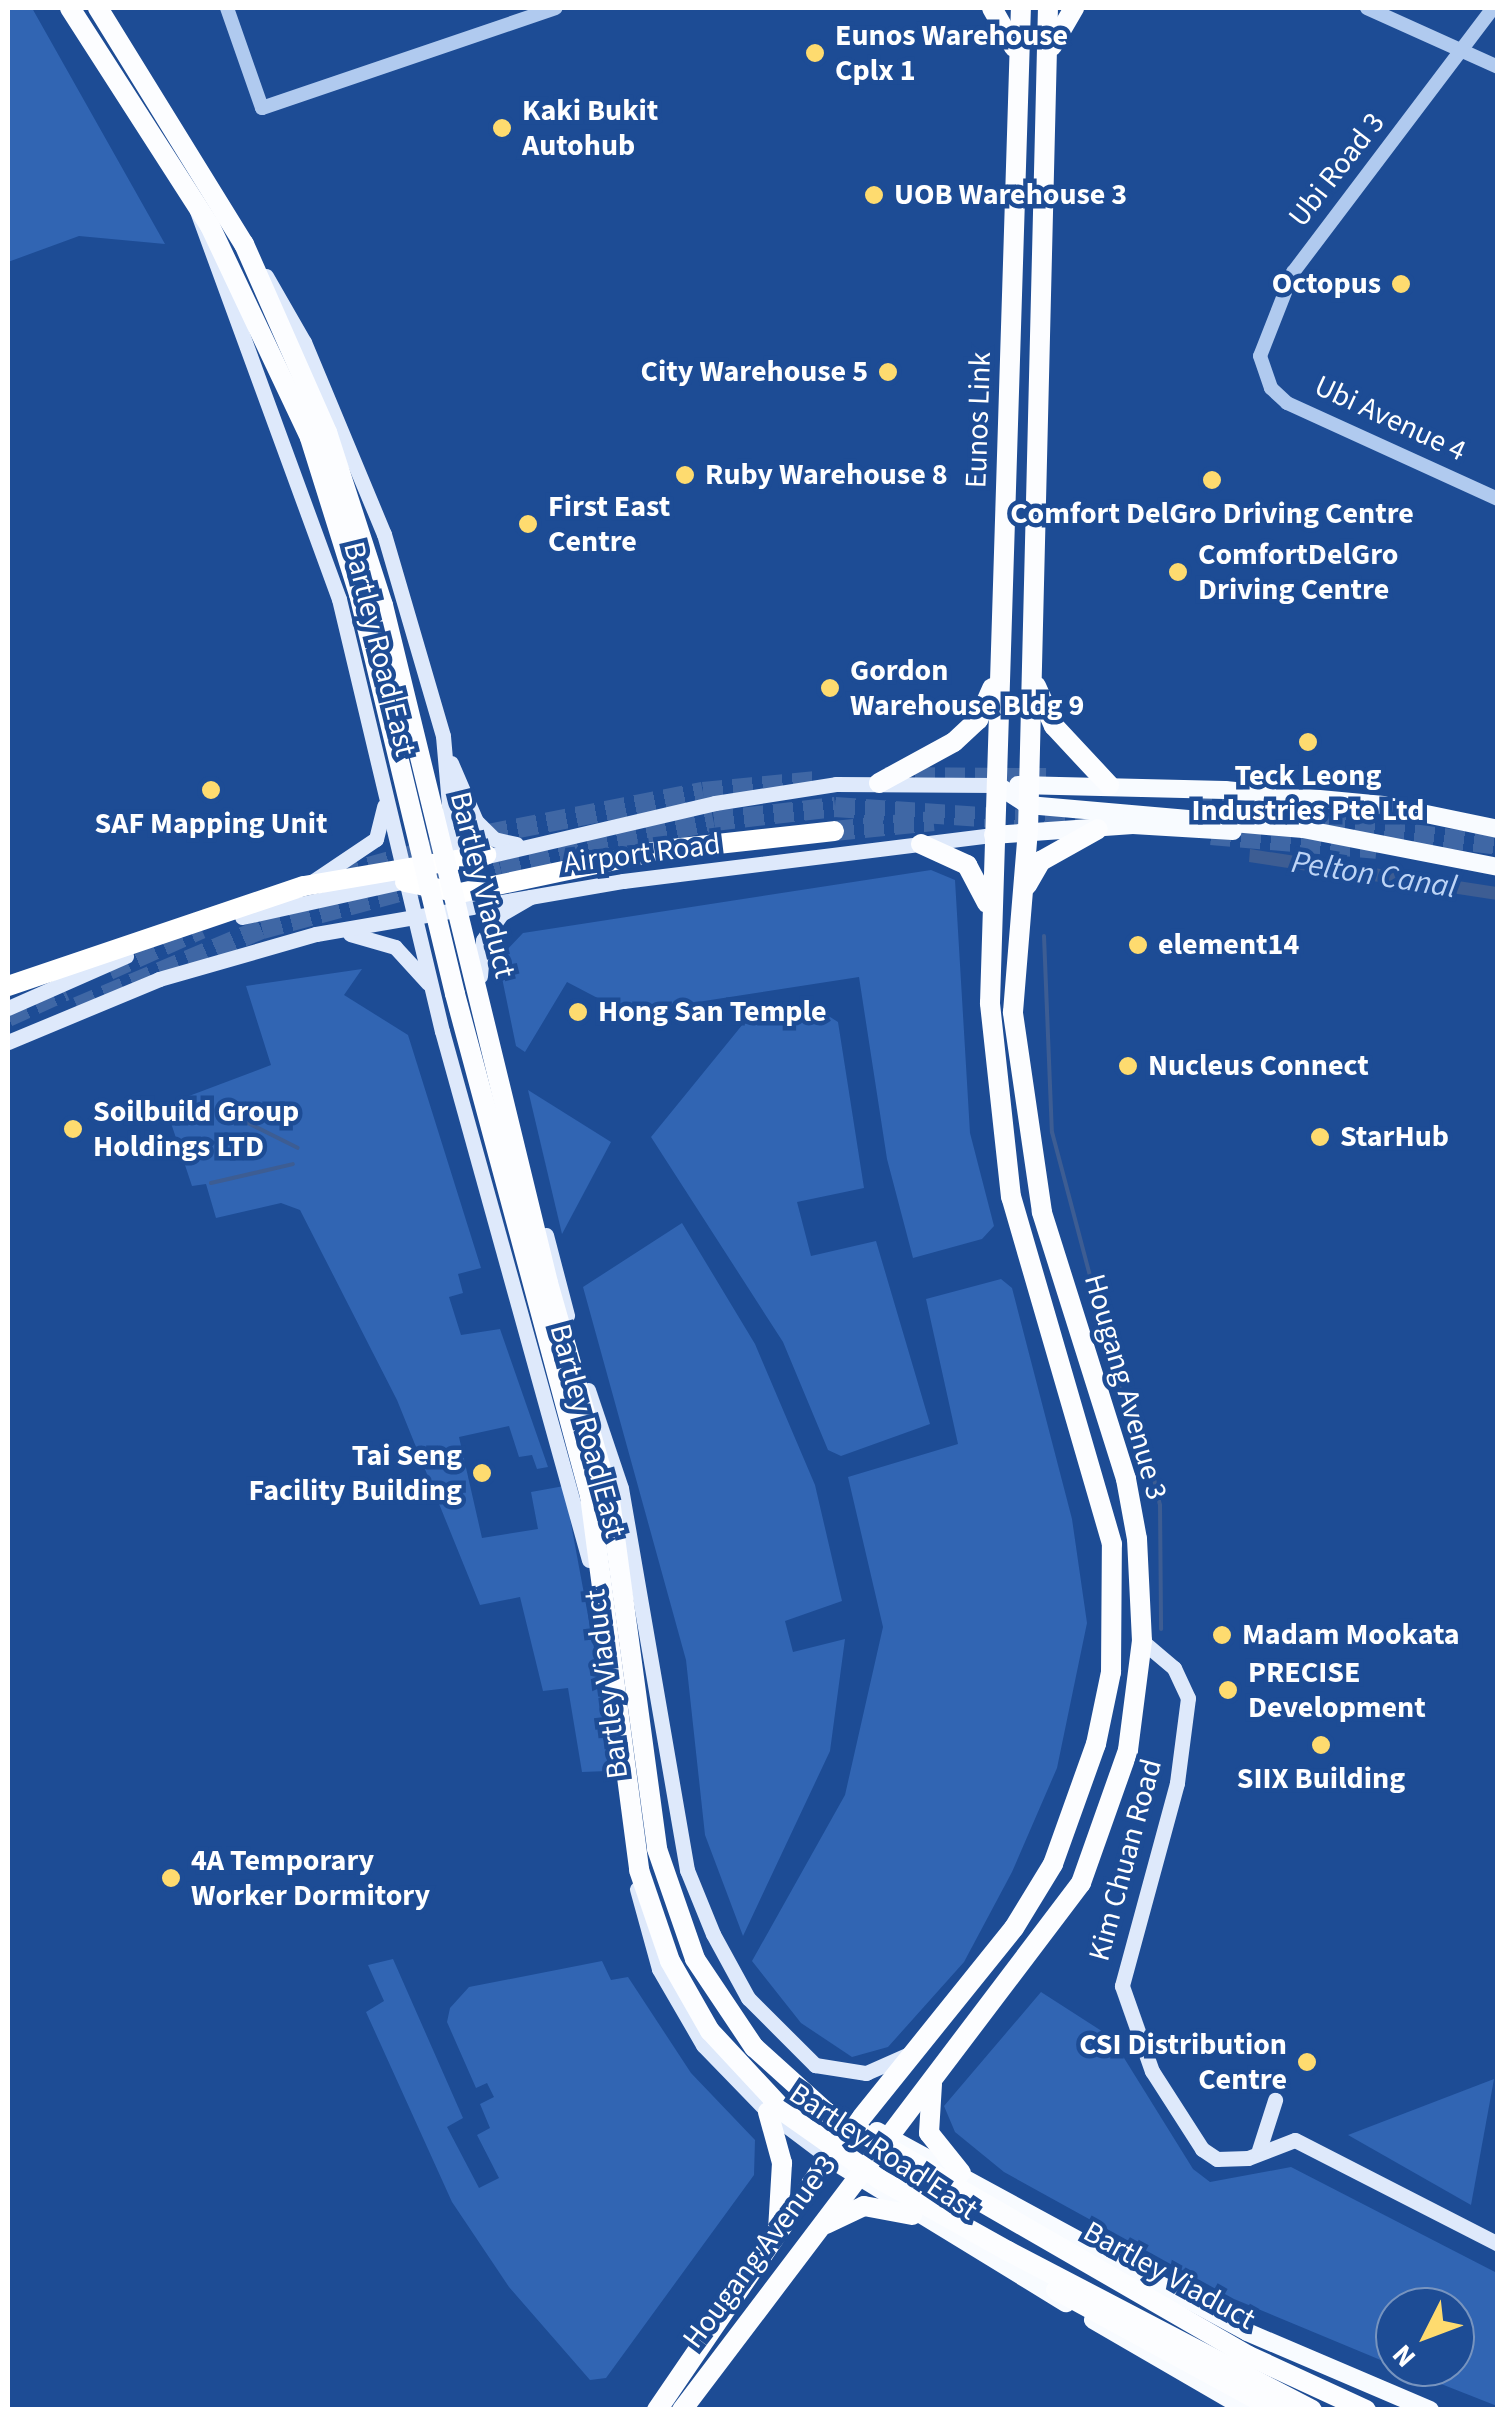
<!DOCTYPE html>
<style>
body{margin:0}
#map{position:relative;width:1505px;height:2417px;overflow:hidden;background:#1d4c95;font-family:"Source Sans 3",sans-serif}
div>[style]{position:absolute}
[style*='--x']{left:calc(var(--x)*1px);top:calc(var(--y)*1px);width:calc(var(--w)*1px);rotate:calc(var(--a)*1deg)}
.green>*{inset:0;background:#3165b3}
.water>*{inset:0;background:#3d5d93}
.stream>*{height:4px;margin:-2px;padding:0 2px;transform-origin:2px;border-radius:2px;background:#3d5d93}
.motorway-tunnel>*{height:20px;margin-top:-10px;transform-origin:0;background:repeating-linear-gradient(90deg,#3f67a5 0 20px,transparent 0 30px)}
.tertiary>*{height:14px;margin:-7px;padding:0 7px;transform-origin:7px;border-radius:7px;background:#b0caef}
.secondary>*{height:15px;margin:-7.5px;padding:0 7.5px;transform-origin:7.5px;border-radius:7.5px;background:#dee9fb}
.primary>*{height:18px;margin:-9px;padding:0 9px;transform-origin:9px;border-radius:9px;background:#f8fbff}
.trunk>*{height:20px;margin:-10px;padding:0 10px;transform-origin:10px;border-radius:10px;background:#fcfdff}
.motorway>*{height:20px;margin:-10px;padding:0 10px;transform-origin:10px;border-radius:10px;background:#fff}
.trunk-bridge>*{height:20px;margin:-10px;padding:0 10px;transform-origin:10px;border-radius:10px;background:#fcfdff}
.dots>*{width:28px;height:28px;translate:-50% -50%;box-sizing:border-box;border:5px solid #1d4c95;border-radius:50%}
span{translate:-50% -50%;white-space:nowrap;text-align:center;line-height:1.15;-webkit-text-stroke:9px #1d4c95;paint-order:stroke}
.poi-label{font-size:30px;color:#fff;font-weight:700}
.left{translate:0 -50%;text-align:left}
.right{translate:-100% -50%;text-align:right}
.street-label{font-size:30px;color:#fff}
.water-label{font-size:32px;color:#bdd4f6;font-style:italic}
.frame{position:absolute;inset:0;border:10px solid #fff;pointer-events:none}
.north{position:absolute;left:1375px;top:2287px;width:100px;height:100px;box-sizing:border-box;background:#1d4c95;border:2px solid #7794bf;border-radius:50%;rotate:228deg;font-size:28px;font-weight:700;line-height:40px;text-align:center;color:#fff}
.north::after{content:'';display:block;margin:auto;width:35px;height:45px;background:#fedb6f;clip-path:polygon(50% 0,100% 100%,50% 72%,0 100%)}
</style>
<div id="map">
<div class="green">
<div style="clip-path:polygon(8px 8px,32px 8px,165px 244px,79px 236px,8px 262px)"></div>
<div style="clip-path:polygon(931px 870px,955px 880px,970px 1133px,994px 1226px,982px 1239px,913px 1258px,887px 1159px,859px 977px,613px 1015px,609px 1004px,567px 982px,525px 1052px,516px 1046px,501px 973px,504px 953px,523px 933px)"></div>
<div style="clip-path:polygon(362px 969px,344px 995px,408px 1035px,481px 1268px,458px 1274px,463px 1293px,449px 1297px,461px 1335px,500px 1329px,548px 1467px,537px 1469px,532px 1455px,519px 1457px,509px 1426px,459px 1437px,482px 1538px,538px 1529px,531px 1492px,564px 1486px,600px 1680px,608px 1771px,582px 1772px,568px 1688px,543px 1691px,520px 1597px,480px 1605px,397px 1400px,300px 1210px,281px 1203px,216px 1218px,206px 1184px,192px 1186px,165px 1105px,271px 1065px,246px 986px)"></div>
<div style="clip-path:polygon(827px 1015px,838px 1022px,864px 1188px,797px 1202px,811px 1256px,876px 1241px,930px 1424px,841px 1456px,828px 1450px,783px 1342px,651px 1137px,743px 1024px)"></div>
<div style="clip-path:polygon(528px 1090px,611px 1142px,562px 1234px)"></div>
<div style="clip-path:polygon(682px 1223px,755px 1344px,815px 1485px,842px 1601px,785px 1621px,793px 1652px,845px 1639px,830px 1751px,743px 1936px,705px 1835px,686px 1660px,583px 1287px)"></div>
<div style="clip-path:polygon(1001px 1279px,1012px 1288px,1072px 1519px,1087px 1623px,1057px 1768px,1012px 1872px,964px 1962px,888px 2047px,852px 2057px,801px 2023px,752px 1961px,845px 1795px,883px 1627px,848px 1477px,958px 1444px,926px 1299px)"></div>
<div style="clip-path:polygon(393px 1959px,463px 2118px,447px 2127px,479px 2188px,499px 2178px,477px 2135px,490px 2128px,480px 2104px,494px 2097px,487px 2083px,476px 2088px,447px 2022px,450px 2008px,469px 1987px,602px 1961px,611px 1980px,628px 1977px,691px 2073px,755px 2140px,754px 2175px,606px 2378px,590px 2380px,509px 2287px,452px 2202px,366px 2012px,384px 2001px,368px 1965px)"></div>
<div style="clip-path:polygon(1041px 1992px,1111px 2037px,1193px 2169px,1210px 2182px,1291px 2167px,1497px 2273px,1497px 2406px,1398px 2367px,1455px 2367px,1455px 2307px,1395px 2307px,1395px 2366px,1234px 2299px,1004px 2172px,955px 2132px,944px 2106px)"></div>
<div style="clip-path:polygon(1494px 2079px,1471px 2205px,1348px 2135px)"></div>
</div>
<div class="water">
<div style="clip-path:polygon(1250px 849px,1497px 887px,1497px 900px,1249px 862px)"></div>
</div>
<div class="stream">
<div style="--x:1044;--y:936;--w:196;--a:87.7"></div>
<div style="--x:1052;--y:1132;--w:271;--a:75.2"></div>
<div style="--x:1121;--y:1394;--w:56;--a:63.4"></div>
<div style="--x:1146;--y:1444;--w:63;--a:77.1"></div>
<div style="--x:1160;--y:1505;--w:124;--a:89.5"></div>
<div style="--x:226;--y:1112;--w:80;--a:26.6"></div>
<div style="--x:211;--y:1183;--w:84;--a:-13"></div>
</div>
<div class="motorway-tunnel">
<div style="--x:885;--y:777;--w:161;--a:0.4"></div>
<div style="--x:1193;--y:793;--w:135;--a:12.8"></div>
<div style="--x:1325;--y:823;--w:174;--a:7.2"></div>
<div style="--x:834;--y:831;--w:100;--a:-5.7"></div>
<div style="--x:1211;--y:835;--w:166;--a:4.8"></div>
<div style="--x:340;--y:875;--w:154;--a:-15.5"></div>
<div style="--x:488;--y:834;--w:219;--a:-11.1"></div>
<div style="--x:703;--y:792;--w:114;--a:-5.6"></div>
<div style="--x:109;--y:970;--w:101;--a:-24"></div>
<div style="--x:77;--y:1007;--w:201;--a:-22.9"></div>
<div style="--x:262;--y:929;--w:246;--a:-15.1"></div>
<div style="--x:500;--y:865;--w:218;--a:-11.6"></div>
<div style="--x:714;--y:821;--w:122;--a:-6.6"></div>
<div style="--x:835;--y:807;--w:253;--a:3.9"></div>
<div style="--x:8;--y:1017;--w:63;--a:-24.5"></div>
</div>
<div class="tertiary">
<div style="--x:227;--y:8;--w:106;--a:70.7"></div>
<div style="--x:262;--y:108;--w:310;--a:-18.8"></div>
<div style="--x:1367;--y:8;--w:144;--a:24.2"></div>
<div style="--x:1493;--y:8;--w:331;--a:127.1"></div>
<div style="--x:1293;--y:272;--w:90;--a:111.4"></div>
<div style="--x:1260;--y:356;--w:34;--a:71"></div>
<div style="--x:1271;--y:388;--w:22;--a:43"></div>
<div style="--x:1287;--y:403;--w:232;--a:24.5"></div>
</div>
<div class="secondary">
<div style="--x:197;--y:211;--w:413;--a:69.9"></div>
<div style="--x:339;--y:599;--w:444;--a:76.6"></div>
<div style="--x:442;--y:1031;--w:549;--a:74.47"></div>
<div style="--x:266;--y:276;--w:76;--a:60.1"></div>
<div style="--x:304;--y:342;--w:208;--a:67.4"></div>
<div style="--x:384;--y:534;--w:210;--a:73.7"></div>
<div style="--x:443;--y:736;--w:127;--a:85"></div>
<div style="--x:451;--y:763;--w:63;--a:66.7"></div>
<div style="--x:476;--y:821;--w:25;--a:45"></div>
<div style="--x:494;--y:839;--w:23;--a:13"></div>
<div style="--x:479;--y:858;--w:242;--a:-13.1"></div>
<div style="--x:715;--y:803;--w:122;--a:-8.9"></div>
<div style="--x:836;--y:784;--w:161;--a:0.4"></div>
<div style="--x:312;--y:882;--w:77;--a:-33.9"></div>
<div style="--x:376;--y:839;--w:34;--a:-76"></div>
<div style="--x:242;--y:917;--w:177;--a:-12.4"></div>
<div style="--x:350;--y:934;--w:47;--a:16.1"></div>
<div style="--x:395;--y:947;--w:49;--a:47.5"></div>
<div style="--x:480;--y:976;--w:36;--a:-85"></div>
<div style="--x:483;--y:940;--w:32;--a:-55"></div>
<div style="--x:501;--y:914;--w:34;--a:-30"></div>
<div style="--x:8;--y:1008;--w:129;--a:-23.8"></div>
<div style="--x:8;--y:1042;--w:164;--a:-22.6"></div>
<div style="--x:159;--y:979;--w:163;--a:-16"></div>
<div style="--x:316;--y:934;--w:312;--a:-9.8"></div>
<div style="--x:623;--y:881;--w:373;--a:-7.1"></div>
<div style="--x:546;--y:1235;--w:83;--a:75.3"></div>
<div style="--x:588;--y:1390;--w:103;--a:71.4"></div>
<div style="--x:621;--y:1488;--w:388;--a:80.2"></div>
<div style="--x:687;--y:1870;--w:69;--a:67.9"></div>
<div style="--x:713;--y:1934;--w:73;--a:61.3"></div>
<div style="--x:748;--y:1998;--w:95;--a:45"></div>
<div style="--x:815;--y:2065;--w:52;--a:8.9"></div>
<div style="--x:866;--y:2073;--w:45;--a:-23.7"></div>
<div style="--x:1142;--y:1641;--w:42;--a:40.2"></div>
<div style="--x:1174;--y:1668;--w:33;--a:65"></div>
<div style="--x:1188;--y:1698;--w:86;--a:97.4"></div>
<div style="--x:1177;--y:1783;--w:210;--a:105.2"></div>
<div style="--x:1122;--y:1986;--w:90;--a:70.6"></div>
<div style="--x:1152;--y:2071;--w:93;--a:57.3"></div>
<div style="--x:1202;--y:2149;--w:18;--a:34"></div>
<div style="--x:1217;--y:2159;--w:31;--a:-2"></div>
<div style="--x:1248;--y:2158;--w:50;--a:-21"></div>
<div style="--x:1295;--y:2140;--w:228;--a:27.1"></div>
<div style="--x:637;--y:1889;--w:83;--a:74.6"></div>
<div style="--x:659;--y:1969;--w:88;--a:59.9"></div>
<div style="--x:703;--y:2045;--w:93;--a:45.9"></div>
<div style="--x:768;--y:2112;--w:76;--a:37"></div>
<div style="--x:1258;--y:2153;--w:56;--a:-72.2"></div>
</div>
<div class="primary">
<div style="--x:997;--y:785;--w:37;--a:33"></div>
<div style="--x:1028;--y:805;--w:276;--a:5"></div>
<div style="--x:1303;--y:829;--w:199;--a:11"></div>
<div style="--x:1018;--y:785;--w:207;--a:1.4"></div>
<div style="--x:1225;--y:790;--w:159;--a:5.4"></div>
<div style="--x:1383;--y:805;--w:117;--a:11.8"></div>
<div style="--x:993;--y:835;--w:140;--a:-4.1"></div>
<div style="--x:1133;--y:825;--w:100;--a:3.4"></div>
<div style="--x:877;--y:2131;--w:421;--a:28.5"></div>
<div style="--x:1247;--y:2332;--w:199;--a:23.1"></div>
<div style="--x:829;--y:2158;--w:278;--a:31.5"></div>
<div style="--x:1093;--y:2320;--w:179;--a:30.1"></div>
</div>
<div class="trunk">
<div style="--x:70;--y:8;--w:259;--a:57.3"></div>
<div style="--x:210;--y:226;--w:234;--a:64.7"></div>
<div style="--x:98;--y:8;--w:278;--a:58.3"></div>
<div style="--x:244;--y:244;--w:206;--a:66.2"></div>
<div style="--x:992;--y:8;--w:45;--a:60.6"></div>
<div style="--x:1052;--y:46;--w:44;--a:-59.9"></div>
<div style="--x:1036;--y:686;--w:44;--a:65.8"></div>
<div style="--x:1054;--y:726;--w:81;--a:47"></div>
<div style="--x:879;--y:783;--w:85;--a:-28.7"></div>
<div style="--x:954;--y:742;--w:33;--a:-43"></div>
<div style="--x:978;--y:720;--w:35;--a:-66"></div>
<div style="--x:921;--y:844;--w:51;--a:24.5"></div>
<div style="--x:967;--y:865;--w:43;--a:62.2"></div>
<div style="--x:1027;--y:885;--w:28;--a:-60"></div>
<div style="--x:1041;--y:861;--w:65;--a:-29.3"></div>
<div style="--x:932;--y:2084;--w:49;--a:93.5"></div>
<div style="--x:929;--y:2133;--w:51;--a:51.3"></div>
<div style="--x:768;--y:2112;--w:53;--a:74.6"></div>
<div style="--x:782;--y:2163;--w:67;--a:93.4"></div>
<div style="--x:826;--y:2224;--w:42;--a:-25.3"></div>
<div style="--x:864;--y:2206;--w:49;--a:10.6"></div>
<div style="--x:1008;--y:2251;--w:343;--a:27.6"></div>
<div style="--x:1056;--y:2290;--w:251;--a:28.6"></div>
<div style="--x:657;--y:2410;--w:305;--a:-55.7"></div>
<div style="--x:829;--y:2158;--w:295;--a:-51.2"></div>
<div style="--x:1014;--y:1928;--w:75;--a:-58.6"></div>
<div style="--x:1053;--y:1864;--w:127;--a:-70.3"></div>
<div style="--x:1096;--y:1744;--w:74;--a:-78.2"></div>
<div style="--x:1111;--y:1672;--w:128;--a:-89.6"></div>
<div style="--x:1112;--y:1544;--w:361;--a:-106.2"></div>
<div style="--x:1011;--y:1197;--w:195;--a:-96.2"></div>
<div style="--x:990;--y:1003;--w:995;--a:-88.22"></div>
<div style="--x:682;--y:2410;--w:661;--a:-52.87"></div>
<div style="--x:1081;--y:1883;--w:141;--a:-70.5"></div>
<div style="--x:1128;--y:1750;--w:110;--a:-82.7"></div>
<div style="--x:1142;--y:1641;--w:102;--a:-92.8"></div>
<div style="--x:1137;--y:1539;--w:61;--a:-100.4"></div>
<div style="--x:1126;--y:1479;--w:280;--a:-107.5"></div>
<div style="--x:1042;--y:1212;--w:202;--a:-98.3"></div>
<div style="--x:1013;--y:1012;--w:182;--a:-85.3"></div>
<div style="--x:1028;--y:831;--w:823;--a:-88.61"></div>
</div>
<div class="motorway">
<div style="--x:405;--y:882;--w:56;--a:11.3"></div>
<div style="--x:460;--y:893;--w:208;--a:-12"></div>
<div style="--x:663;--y:850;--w:172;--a:-6.3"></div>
<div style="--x:8;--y:986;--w:312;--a:-18.7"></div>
<div style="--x:304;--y:886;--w:185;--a:-9.7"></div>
</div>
<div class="trunk-bridge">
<div style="--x:327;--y:432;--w:182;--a:72.1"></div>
<div style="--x:383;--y:605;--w:698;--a:76.32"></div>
<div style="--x:548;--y:1283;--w:226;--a:74.1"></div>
<div style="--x:610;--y:1500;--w:352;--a:82.3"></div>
<div style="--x:657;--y:1849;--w:116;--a:70.9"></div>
<div style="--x:695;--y:1959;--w:106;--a:56.2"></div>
<div style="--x:754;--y:2047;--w:97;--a:42.1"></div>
<div style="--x:826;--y:2112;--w:488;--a:30"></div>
<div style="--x:1249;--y:2356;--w:129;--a:24.8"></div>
<div style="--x:310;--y:438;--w:164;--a:72.6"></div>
<div style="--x:359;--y:594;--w:411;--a:76.5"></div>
<div style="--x:455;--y:994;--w:520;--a:74.95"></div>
<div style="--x:590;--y:1496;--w:377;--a:82.5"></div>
<div style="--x:639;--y:1870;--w:96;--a:71.2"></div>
<div style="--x:670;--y:1961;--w:81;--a:60.3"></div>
<div style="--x:710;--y:2031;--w:113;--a:47.1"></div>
<div style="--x:787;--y:2114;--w:113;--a:35.2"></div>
<div style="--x:879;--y:2179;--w:148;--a:29.2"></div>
</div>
<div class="dots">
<div style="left:815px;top:53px;background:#fedb6f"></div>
<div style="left:502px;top:128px;background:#fedb6f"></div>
<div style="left:874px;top:195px;background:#fedb6f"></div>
<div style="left:1401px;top:284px;background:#fedb6f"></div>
<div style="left:888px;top:372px;background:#fedb6f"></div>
<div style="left:685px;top:475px;background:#fedb6f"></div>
<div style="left:1212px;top:480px;background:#fedb6f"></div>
<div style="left:528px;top:524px;background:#fedb6f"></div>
<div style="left:1178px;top:572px;background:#fedb6f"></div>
<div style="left:830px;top:688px;background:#fedb6f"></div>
<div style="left:1308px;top:742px;background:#fedb6f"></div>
<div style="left:211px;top:790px;background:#fedb6f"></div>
<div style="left:1138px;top:945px;background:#fedb6f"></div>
<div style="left:578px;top:1012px;background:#fedb6f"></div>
<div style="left:1128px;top:1066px;background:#fedb6f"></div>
<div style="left:73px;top:1129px;background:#fedb6f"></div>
<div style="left:1320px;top:1137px;background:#fedb6f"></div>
<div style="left:482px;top:1473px;background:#fedb6f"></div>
<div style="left:1222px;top:1635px;background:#fedb6f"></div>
<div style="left:1228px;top:1690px;background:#fedb6f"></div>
<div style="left:1321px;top:1745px;background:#fedb6f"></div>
<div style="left:171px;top:1878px;background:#fedb6f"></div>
<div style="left:1307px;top:2062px;background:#fedb6f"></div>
</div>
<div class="poi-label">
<span class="left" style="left:835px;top:53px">Eunos Warehouse<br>Cplx 1</span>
<span class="left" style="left:522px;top:128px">Kaki Bukit<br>Autohub</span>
<span class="left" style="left:894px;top:195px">UOB Warehouse 3</span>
<span class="right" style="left:1381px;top:284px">Octopus</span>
<span class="right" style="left:868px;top:372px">City Warehouse 5</span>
<span class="left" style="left:705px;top:475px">Ruby Warehouse 8</span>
<span class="left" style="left:548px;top:524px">First East<br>Centre</span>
<span style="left:1212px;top:514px">Comfort DelGro Driving Centre</span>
<span class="left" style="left:1198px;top:572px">ComfortDelGro<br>Driving Centre</span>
<span class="left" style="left:850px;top:688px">Gordon<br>Warehouse Bldg 9</span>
<span style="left:1308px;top:793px">Teck Leong<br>Industries Pte Ltd</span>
<span style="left:211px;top:824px">SAF Mapping Unit</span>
<span class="left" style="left:1158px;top:945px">element14</span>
<span class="left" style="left:598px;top:1012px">Hong San Temple</span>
<span class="left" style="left:1148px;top:1066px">Nucleus Connect</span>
<span class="left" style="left:93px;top:1129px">Soilbuild Group<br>Holdings LTD</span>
<span class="left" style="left:1340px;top:1137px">StarHub</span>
<span class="right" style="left:462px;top:1473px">Tai Seng<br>Facility Building</span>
<span class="left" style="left:1242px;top:1635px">Madam Mookata</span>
<span class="left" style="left:1248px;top:1690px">PRECISE<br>Development</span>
<span style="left:1321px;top:1779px">SIIX Building</span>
<span class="left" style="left:191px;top:1878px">4A Temporary<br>Worker Dormitory</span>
<span class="right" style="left:1287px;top:2062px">CSI Distribution<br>Centre</span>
</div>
<div class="street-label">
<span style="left:1337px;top:170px;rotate:-52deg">Ubi Road 3</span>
<span style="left:1390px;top:419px;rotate:25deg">Ubi Avenue 4</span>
<span style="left:979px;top:420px;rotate:-88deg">Eunos Link</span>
<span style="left:379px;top:649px;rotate:76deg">Bartley Road East</span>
<span style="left:642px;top:854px;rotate:-7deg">Airport Road</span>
<span style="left:482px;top:885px;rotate:76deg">Bartley Viaduct</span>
<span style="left:1125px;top:1387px;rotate:74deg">Hougang Avenue 3</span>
<span style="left:587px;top:1431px;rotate:75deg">Bartley Road East</span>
<span style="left:607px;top:1684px;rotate:-97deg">Bartley Viaduct</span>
<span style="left:1126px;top:1860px;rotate:-75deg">Kim Chuan Road</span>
<span style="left:883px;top:2152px;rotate:34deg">Bartley Road East</span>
<span style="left:760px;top:2252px;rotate:-53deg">Hougang Avenue 3</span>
<span style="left:1169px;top:2276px;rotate:29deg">Bartley Viaduct</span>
</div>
<div class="water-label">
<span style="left:1374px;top:875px;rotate:9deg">Pelton Canal</span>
</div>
<div class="frame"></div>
<div class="north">N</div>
</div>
